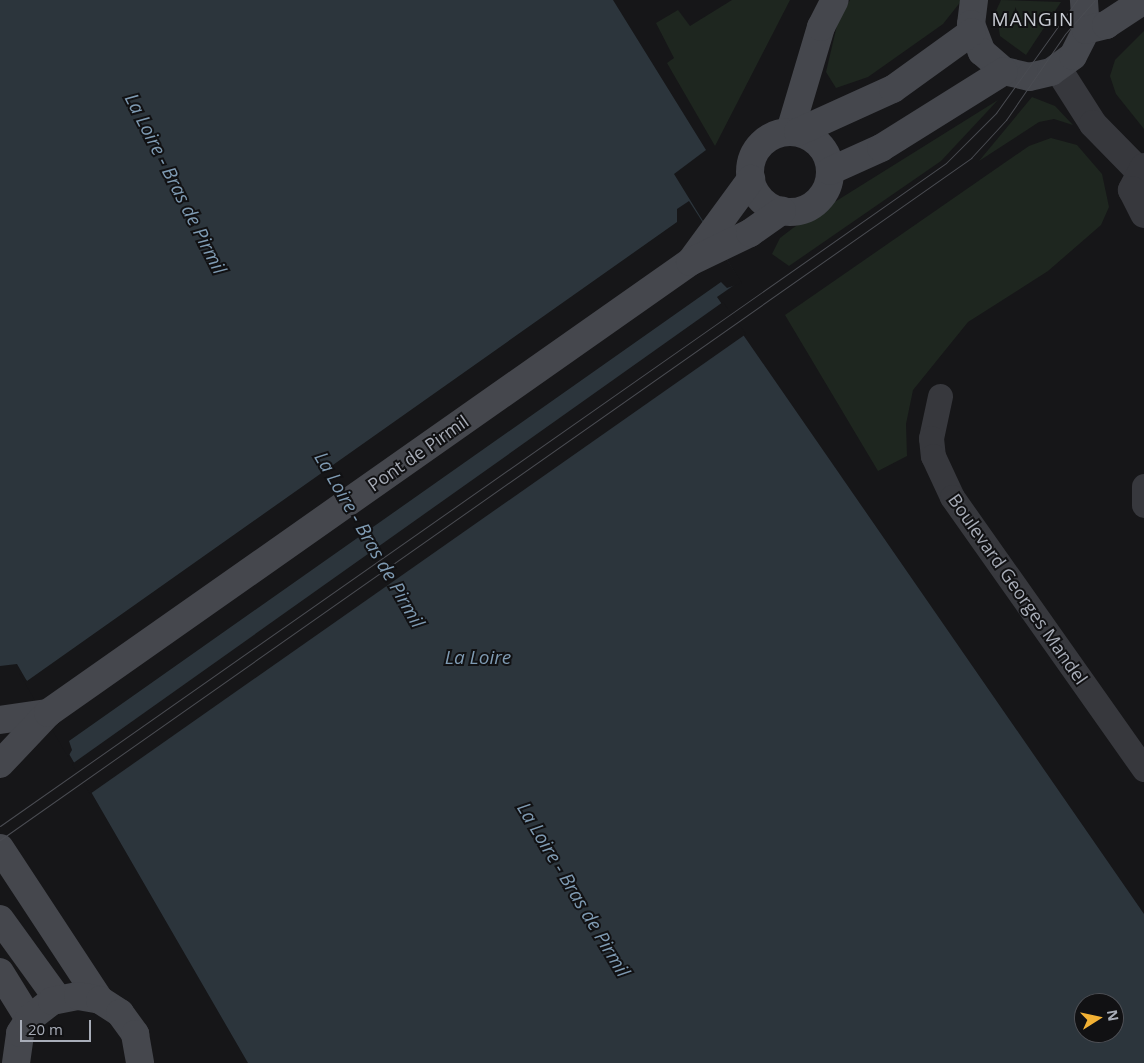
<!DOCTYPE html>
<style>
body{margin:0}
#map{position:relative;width:1144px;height:1063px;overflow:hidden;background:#161618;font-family:"Open Sans",sans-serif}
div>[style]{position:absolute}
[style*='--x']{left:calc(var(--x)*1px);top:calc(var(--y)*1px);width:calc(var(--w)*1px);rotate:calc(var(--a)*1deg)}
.green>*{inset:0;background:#1e261f}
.water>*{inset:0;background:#2c353c}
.pier>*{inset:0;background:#161618}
.minor>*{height:25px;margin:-12.5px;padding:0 12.5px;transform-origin:12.5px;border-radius:12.5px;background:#37383d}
.tertiary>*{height:28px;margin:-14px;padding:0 14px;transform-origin:14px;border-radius:14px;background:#37383d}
.secondary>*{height:28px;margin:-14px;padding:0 14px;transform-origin:14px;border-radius:14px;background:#45474d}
.secondary>.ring{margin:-14px;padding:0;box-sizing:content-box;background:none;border:28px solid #45474d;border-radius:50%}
.tram>*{height:1px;margin:-0.5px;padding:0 0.5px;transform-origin:0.5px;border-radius:0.5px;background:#4a4c52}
span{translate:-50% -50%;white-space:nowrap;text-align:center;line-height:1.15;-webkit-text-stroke:4px #111113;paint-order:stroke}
.street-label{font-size:18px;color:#a8adb8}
.neighbourhood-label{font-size:19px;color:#c9ccd4;letter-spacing:1px}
.water-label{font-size:19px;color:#7f9bb3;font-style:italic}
.north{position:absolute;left:1074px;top:993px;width:50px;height:50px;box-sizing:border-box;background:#111113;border:1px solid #4d4f55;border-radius:50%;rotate:80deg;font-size:14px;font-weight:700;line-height:20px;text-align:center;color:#a8adb8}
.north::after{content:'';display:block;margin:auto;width:18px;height:22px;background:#f2b134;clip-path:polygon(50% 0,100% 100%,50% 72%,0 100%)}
.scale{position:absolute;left:20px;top:1020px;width:71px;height:22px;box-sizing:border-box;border:2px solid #a8adb8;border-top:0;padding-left:6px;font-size:15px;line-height:18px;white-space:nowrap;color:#a8adb8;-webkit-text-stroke:4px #111113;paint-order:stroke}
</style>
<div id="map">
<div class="green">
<div style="clip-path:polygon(732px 0,790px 0,715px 146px,667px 63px,674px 58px,656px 23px,678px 10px,690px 26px)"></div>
<div style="clip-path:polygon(850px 0,962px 0,943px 24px,868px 77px,836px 88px,826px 72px,838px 21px)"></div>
<div style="clip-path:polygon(1001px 0,1061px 2px,1026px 55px,1000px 36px,996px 11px)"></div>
<div style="clip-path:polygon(1144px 31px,1144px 129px,1116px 94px,1110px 76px,1115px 60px)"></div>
<div style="clip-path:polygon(1032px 97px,1055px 106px,1073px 125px,1054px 119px,1039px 122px,979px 161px)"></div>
<div style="clip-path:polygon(998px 100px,941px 161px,789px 266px,772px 254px,780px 238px,793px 228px)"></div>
<div style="clip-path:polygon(1051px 138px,1077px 145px,1102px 174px,1109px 207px,1101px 225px,1048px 271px,968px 322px,913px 390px,906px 424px,907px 456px,878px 471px,785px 315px,1029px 146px)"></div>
</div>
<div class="water">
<div style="clip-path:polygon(evenodd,0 0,613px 0,706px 150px,674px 174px,740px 281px,717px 297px,1144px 914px,1144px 1063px,248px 1063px,17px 664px,0 666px,0 0,1084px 1003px,1114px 1003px,1114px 1033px,1084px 1033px,1084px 1003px)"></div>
</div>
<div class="pier">
<div style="clip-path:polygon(689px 201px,742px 283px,727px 288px,721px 282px,69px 741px,72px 750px,68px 757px,19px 673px,27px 681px,677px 222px,677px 209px)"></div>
<div style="clip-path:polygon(723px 302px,746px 334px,90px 794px,72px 764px)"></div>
</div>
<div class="minor">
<div style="--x:940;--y:396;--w:43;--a:102.1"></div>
<div style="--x:931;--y:438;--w:18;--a:84"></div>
<div style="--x:933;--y:456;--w:45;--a:65.1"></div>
<div style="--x:952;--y:497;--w:333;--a:54.8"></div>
<div style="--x:1144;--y:486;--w:19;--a:90"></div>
</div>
<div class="tertiary">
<div style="--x:1058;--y:69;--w:65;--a:57.5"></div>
<div style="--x:1093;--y:124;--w:66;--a:45.6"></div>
<div style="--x:1144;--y:167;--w:26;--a:118"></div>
<div style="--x:1132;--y:190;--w:27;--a:63"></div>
</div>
<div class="secondary">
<div style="--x:974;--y:0;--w:24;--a:97"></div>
<div style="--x:971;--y:24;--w:30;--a:69"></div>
<div style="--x:982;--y:52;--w:29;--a:41"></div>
<div style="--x:1004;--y:71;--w:26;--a:13"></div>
<div style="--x:1029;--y:77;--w:23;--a:-13"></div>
<div style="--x:1051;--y:72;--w:27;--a:-36"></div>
<div style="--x:1073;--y:56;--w:29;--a:-63"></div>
<div style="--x:1086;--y:30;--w:30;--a:-94"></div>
<div style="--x:1086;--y:30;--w:21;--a:-14"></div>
<div style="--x:1106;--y:25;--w:45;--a:-33.3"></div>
<div style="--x:790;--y:131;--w:109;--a:-73.4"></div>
<div style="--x:821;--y:27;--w:30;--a:-63"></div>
<div class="ring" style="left:750px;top:132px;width:52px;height:52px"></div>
<div style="--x:798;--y:132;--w:104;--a:-24.4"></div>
<div style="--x:893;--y:89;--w:97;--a:-35.8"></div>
<div style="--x:830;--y:171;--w:56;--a:-24.3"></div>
<div style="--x:881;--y:148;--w:145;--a:-32"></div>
<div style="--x:691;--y:261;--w:102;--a:-53.8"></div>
<div style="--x:0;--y:720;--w:49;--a:-8.3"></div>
<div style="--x:0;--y:764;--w:70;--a:-46.7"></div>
<div style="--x:48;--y:713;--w:785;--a:-35.09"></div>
<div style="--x:690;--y:262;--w:67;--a:-25.8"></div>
<div style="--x:750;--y:233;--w:39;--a:-35"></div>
<div style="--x:0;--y:848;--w:182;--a:56.7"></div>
<div style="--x:0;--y:919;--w:99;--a:54.1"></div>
<div style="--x:0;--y:972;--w:55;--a:58.3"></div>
<div style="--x:16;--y:1063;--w:30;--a:-82"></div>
<div style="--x:20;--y:1033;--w:17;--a:-57"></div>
<div style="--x:29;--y:1019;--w:29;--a:-38"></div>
<div style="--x:52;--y:1001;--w:26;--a:-11"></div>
<div style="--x:78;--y:996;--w:22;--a:10"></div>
<div style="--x:100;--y:1000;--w:24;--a:33"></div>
<div style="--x:120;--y:1013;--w:26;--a:54"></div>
<div style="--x:135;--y:1034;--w:29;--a:80"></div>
</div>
<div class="tram">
<div style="--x:0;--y:826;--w:1155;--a:-35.02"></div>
<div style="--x:946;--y:163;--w:71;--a:-45"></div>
<div style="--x:996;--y:113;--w:139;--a:-54.4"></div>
<div style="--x:0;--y:840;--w:1187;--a:-35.08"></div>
<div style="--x:971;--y:158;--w:52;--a:-47.4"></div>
<div style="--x:1006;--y:120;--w:104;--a:-55.5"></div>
<div style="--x:1065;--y:34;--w:45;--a:-48.6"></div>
</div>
<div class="street-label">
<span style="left:418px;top:453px;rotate:-35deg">Pont de Pirmil</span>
<span style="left:1018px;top:589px;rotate:55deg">Boulevard Georges Mandel</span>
</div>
<div class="neighbourhood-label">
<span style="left:1033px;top:20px">MANGIN</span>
</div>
<div class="water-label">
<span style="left:175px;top:184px;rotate:63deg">La Loire - Bras de Pirmil</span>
<span style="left:369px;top:540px;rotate:60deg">La Loire - Bras de Pirmil</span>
<span style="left:478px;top:658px">La Loire</span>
<span style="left:573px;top:890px;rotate:59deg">La Loire - Bras de Pirmil</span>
</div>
<div class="north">N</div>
<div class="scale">20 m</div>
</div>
